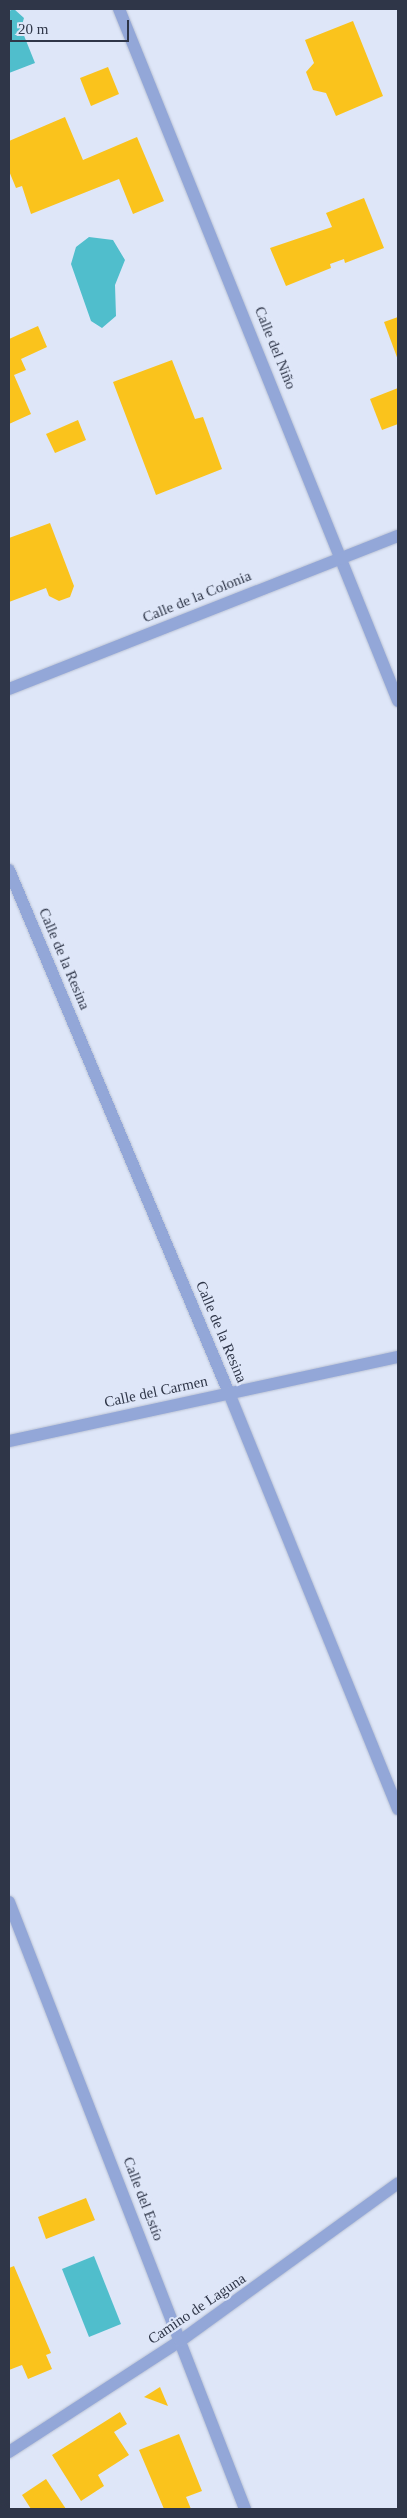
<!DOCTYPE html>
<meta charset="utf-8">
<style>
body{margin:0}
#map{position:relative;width:407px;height:2518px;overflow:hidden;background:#dee6f8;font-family:Georgia,serif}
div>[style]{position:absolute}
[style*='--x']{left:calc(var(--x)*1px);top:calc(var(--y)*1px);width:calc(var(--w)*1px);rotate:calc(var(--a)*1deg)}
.water>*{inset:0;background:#50becc}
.building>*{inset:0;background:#fac31c}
.roads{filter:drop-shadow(0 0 1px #bbc3d5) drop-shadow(0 0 1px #bbc3d5)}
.minor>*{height:12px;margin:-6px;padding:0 6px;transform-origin:6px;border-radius:6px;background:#93a7d8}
span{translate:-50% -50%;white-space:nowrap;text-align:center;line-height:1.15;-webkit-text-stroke:4.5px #dee6f8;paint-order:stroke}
.street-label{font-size:15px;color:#2f3648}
.frame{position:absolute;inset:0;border:10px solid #2f3648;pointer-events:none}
.scale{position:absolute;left:10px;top:20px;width:119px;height:22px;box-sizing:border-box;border:2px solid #2f3648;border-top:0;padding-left:6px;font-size:15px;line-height:18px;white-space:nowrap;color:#2f3648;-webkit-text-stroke:4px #dee6f8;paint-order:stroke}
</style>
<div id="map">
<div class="water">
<div style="clip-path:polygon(14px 9px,24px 18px,21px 28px,35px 63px,9px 73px,9px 11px)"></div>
<div style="clip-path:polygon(89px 237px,113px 240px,125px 260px,115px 285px,116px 316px,102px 328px,91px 321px,71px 264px,76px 247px)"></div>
<div style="clip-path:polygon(94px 2256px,121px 2324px,89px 2337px,62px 2269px)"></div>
</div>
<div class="building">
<div style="clip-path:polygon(353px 21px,383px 96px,336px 116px,326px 93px,313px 90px,306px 72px,314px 63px,305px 40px)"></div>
<div style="clip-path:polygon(108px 67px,119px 94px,91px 106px,80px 78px)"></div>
<div style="clip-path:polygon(65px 117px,83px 160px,137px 137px,164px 201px,133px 214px,119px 179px,31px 214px,22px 186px,16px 188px,9px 171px,9px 141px)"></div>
<div style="clip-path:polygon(364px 198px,384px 248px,345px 263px,344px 259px,330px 264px,331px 268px,286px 286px,270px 248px,332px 227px,326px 213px)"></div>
<div style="clip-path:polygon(398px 317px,398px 360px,384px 322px)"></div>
<div style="clip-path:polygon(38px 326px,47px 347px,21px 359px,26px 370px,14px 375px,31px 414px,9px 424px,9px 339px)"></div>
<div style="clip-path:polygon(172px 360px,195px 419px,203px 417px,222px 469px,156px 495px,113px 382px)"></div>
<div style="clip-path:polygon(398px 388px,398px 424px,382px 430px,370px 399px)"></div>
<div style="clip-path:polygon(78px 420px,86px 440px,55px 453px,46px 434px)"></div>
<div style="clip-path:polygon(50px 523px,74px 586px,70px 597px,59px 601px,49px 596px,46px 588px,9px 602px,9px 538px)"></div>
<div style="clip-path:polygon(86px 2198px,95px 2220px,46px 2239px,38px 2217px)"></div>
<div style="clip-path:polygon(14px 2266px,51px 2353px,46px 2355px,52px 2369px,28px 2379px,22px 2365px,9px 2370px,9px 2268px)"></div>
<div style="clip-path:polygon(160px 2387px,168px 2406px,144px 2397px)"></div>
<div style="clip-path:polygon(120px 2412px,127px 2424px,114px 2432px,129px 2455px,98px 2475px,104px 2486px,81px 2501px,52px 2455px)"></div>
<div style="clip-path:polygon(179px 2434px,202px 2491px,186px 2497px,191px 2509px,164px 2509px,139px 2450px)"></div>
<div style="clip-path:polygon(46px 2479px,66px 2509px,31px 2509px,22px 2495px)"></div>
</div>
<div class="roads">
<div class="minor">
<div style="--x:119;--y:9;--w:746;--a:68.04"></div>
<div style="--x:9;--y:689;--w:418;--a:-21.5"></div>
<div style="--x:9;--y:870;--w:567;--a:67.19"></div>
<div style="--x:229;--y:1393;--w:449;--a:67.9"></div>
<div style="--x:9;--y:1441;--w:398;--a:-12.2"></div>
<div style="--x:9;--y:1902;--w:651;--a:68.75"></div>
<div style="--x:9;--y:2452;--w:204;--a:-33"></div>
<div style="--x:180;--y:2341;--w:269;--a:-35.9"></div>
</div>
</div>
<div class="street-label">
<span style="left:275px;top:348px;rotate:68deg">Calle del Niño</span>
<span style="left:197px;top:597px;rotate:-22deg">Calle de la Colonia</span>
<span style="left:64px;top:959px;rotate:67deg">Calle de la Resina</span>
<span style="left:221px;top:1332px;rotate:67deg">Calle de la Resina</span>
<span style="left:156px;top:1392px;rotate:-12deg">Calle del Carmen</span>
<span style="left:143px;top:2199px;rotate:69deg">Calle del Estío</span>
<span style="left:197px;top:2309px;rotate:-34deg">Camino de Laguna</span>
</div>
<div class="frame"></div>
<div class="scale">20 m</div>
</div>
